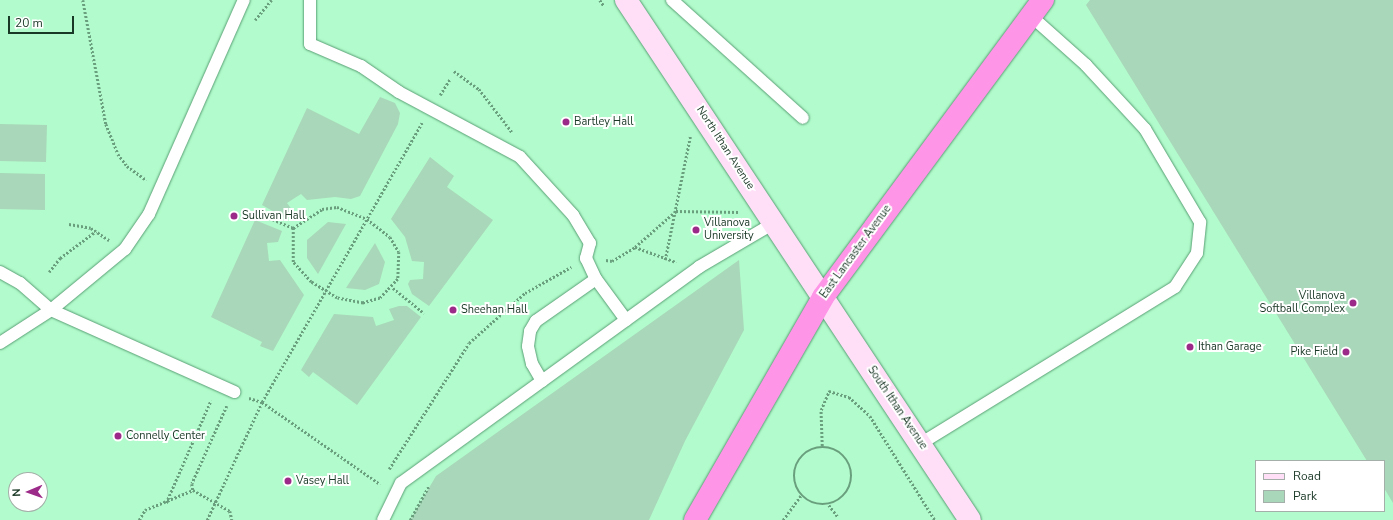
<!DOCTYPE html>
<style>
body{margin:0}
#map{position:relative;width:1393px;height:520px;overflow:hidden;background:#b2fbcc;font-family:"Nunito Sans",sans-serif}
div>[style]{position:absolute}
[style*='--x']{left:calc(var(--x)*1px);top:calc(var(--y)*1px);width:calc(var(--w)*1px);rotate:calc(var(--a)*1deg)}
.green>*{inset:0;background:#a8d8b9}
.path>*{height:2.5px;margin-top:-1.25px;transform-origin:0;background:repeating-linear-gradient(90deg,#6a9f7e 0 2px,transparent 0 4px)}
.path>.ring{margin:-1.25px;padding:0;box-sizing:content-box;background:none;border:2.5px solid #6a9f7e;border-radius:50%}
.roads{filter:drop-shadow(0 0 1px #589f74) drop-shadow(0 0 1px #589f74)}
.lane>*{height:12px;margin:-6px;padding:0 6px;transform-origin:6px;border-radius:6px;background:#fff}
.secondary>*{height:22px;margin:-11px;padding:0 11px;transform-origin:11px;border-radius:11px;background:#ffdff8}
.highway>*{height:22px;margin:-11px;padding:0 11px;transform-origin:11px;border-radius:11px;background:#fe95e6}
.dots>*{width:11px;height:11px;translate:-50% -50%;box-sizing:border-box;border:2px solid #fff;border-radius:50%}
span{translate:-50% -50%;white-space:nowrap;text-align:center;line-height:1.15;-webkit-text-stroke:4px #fff;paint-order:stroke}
.poi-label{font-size:11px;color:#1a3826}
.left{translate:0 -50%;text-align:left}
.right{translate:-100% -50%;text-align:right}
.street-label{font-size:11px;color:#1a3826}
.legend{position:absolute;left:1255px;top:460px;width:130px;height:52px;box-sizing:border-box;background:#fff;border:1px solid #a3afa8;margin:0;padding:5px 7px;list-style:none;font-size:12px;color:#1a3826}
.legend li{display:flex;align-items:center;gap:8px;height:20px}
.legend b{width:20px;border:1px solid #a3afa8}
.north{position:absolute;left:8px;top:472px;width:40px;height:40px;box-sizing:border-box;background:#fff;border:1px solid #a3afa8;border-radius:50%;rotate:268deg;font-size:11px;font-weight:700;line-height:16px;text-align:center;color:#1a3826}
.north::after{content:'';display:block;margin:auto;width:14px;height:18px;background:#9c2a88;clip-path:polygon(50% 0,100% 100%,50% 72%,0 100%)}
.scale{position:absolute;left:8px;top:16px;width:66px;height:18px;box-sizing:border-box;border:2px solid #1a3826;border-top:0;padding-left:5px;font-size:12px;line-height:14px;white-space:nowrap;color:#1a3826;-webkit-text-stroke:3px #fff;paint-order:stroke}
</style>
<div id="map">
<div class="green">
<div style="clip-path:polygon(1090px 0,1393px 0,1393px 503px,1384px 488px,1384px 461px,1367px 461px,1086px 5px)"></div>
<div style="clip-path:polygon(380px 97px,395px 103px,400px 113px,398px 124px,360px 196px,351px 199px,335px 197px,307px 200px,301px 194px,287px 203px,293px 211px,285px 218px,262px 205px,307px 108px,359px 134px)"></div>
<div style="clip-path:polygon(0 124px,47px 125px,46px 162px,0 161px)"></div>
<div style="clip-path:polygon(430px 157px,454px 176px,447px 187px,493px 220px,429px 306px,412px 294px,408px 284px,410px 280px,423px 279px,424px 262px,412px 261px,405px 237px,391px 219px)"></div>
<div style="clip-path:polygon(0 173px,45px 174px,45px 210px,0 209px)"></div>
<div style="clip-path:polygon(255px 220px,282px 231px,278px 242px,267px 243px,269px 261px,280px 260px,304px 295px,273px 351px,260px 346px,262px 342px,211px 317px)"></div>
<div style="clip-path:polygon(328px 222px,346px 224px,318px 274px,307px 258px,307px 240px)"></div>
<div style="clip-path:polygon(375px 243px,385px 262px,379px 284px,365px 290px,346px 288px)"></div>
<div style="clip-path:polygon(739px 260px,744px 330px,685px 441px,649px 520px,410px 520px,436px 476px)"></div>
<div style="clip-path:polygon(399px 306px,407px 306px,421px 317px,357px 405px,313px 372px,309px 377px,301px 370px,334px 314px,373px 317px,376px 326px,394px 320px,389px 309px)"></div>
</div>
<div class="path">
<div style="--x:83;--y:0;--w:126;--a:79.5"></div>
<div style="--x:106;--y:124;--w:32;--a:68"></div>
<div style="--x:118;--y:154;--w:15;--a:53"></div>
<div style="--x:127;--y:166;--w:24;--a:36"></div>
<div style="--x:600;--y:0;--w:7;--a:56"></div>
<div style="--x:255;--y:20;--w:26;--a:-51"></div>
<div style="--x:454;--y:71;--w:31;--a:36"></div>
<div style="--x:479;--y:89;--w:54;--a:52.5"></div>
<div style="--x:440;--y:95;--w:19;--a:-58"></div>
<div style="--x:337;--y:207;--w:32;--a:22"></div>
<div style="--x:367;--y:219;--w:29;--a:38"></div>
<div style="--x:390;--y:237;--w:17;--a:59"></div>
<div style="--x:399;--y:252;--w:27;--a:92"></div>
<div style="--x:398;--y:279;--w:26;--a:133"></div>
<div style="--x:380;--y:298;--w:18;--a:164"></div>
<div style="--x:363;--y:303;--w:26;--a:-169"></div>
<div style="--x:337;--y:298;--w:31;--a:-148"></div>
<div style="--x:311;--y:282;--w:27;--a:-132"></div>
<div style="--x:293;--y:262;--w:34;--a:-90"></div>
<div style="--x:293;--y:228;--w:35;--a:-33"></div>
<div style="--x:322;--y:209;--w:15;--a:-8"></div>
<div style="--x:258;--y:213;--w:38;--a:23"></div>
<div style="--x:69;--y:224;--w:22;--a:10"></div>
<div style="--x:91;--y:228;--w:22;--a:34"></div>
<div style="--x:635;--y:247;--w:44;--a:20.1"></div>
<div style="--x:606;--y:260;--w:6;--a:9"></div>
<div style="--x:612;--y:261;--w:27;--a:-31"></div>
<div style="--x:635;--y:247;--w:55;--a:-41.3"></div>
<div style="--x:676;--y:211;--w:63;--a:0.9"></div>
<div style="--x:665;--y:260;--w:126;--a:-78.5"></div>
<div style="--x:49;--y:272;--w:18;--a:-52"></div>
<div style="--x:60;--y:258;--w:45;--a:-36.9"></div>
<div style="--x:393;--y:288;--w:40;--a:39"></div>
<div style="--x:249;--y:398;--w:14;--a:17"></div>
<div style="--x:262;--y:402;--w:322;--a:-60.2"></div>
<div style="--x:227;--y:406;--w:85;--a:114.2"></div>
<div style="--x:192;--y:484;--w:6;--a:81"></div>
<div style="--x:193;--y:490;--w:43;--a:29.6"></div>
<div style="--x:230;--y:511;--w:9;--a:77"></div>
<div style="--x:822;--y:446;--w:36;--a:-92"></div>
<div style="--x:821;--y:410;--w:21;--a:-67"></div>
<div style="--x:829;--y:391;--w:21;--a:17"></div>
<div style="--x:849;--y:397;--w:28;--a:42"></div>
<div style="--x:870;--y:416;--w:123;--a:58"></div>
<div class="ring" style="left:794px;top:447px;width:55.5px;height:55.5px"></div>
<div style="--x:389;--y:469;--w:149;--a:-57.6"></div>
<div style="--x:469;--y:343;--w:75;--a:-41.8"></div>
<div style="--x:525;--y:293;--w:53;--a:-29.5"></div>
<div style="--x:166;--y:503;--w:112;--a:-66.4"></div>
<div style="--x:829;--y:505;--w:15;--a:53"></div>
<div style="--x:139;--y:520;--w:12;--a:-59"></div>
<div style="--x:145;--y:510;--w:52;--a:-22.6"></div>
<div style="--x:207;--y:520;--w:130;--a:-65"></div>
<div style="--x:262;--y:402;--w:144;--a:34.8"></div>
<div style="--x:410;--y:520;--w:39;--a:-61"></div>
<div style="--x:783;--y:520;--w:31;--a:-54"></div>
</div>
<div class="roads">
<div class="lane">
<div style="--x:310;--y:0;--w:44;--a:90"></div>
<div style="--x:310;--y:44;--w:56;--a:23.3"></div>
<div style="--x:361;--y:66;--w:46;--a:34.4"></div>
<div style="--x:399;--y:92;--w:137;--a:28.2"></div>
<div style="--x:520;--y:157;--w:79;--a:47.6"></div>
<div style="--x:573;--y:215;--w:33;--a:59"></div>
<div style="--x:590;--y:243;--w:16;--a:105"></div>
<div style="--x:586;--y:258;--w:23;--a:65"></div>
<div style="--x:596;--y:279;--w:51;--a:53.8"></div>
<div style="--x:672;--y:0;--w:176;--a:42"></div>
<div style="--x:0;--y:272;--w:23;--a:29"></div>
<div style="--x:20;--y:283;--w:41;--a:41.1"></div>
<div style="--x:51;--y:310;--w:201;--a:24.1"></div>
<div style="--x:0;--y:343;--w:61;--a:-32.9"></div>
<div style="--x:51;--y:310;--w:96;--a:-39.5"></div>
<div style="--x:125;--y:249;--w:42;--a:-55.6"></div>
<div style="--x:149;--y:214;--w:234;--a:-66.1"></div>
<div style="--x:542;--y:381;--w:20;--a:-120"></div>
<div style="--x:532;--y:364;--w:18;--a:-103"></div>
<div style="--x:528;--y:346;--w:15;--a:-82"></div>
<div style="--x:530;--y:331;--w:12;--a:-59"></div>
<div style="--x:536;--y:321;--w:73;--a:-35"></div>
<div style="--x:920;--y:444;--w:299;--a:-31.6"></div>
<div style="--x:1175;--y:287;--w:40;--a:-57.1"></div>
<div style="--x:1197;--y:253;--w:31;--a:-84"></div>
<div style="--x:1200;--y:222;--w:108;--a:-120.6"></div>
<div style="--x:1145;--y:129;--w:87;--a:-132.7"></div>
<div style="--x:1086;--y:65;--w:74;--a:-138.3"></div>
<div style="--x:383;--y:520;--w:41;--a:-64.1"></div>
<div style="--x:401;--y:483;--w:368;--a:-35.9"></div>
<div style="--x:699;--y:267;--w:87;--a:-30.4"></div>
</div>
<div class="secondary">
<div style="--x:626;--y:0;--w:623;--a:56.51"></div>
</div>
<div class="highway">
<div style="--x:695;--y:520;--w:257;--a:-60.1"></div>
<div style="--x:823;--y:297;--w:370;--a:-53.5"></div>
</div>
</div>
<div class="dots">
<div style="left:566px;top:122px;background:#9c2a88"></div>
<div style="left:234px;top:216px;background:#9c2a88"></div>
<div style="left:696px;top:230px;background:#9c2a88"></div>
<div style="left:1353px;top:303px;background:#9c2a88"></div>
<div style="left:453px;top:310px;background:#9c2a88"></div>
<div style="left:1190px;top:347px;background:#9c2a88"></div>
<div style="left:1346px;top:352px;background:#9c2a88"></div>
<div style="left:118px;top:436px;background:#9c2a88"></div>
<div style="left:288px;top:481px;background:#9c2a88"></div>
</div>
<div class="poi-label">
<span class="left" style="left:574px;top:122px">Bartley Hall</span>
<span class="left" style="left:242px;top:216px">Sullivan Hall</span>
<span class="left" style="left:704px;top:230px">Villanova<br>University</span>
<span class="right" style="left:1345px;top:303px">Villanova<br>Softball Complex</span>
<span class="left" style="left:461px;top:310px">Sheehan Hall</span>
<span class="left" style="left:1198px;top:347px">Ithan Garage</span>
<span class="right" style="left:1338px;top:352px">Pike Field</span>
<span class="left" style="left:126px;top:436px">Connelly Center</span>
<span class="left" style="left:296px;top:481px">Vasey Hall</span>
</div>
<div class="street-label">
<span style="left:725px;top:148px;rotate:57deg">North Ithan Avenue</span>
<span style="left:856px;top:252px;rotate:-54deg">East Lancaster Avenue</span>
<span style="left:897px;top:408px;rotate:56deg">South Ithan Avenue</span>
</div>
<ul class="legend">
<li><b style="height:5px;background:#ffdff8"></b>Road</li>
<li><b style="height:11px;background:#a8d8b9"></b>Park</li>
</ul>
<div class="north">N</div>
<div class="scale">20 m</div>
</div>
